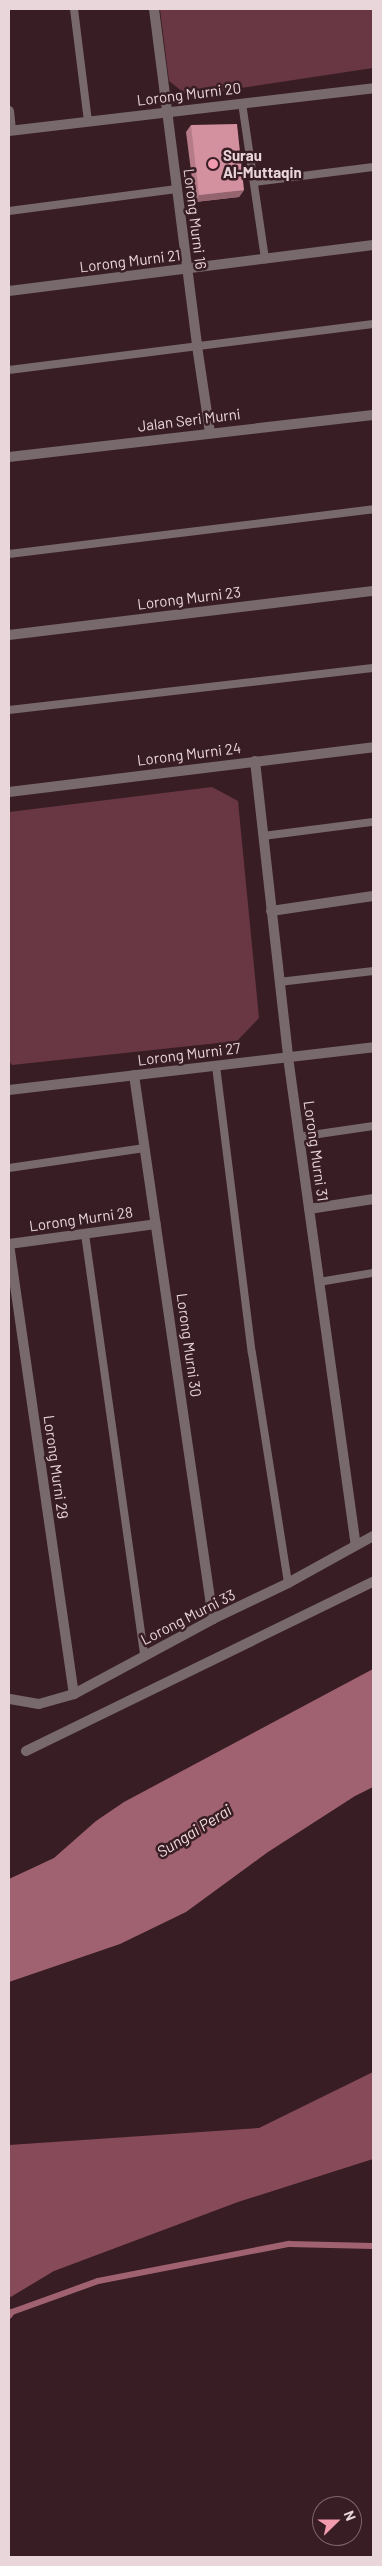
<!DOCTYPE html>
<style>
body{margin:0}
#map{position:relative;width:382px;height:2566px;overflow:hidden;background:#381d24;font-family:Barlow,sans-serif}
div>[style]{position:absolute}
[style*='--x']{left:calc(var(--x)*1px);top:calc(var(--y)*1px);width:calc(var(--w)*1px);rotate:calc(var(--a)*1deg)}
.green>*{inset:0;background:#683743}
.forest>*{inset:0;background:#864a58}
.water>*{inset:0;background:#a06270}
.stream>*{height:6px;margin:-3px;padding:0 3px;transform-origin:3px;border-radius:3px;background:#a06270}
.service>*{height:8px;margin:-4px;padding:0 4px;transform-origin:4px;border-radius:4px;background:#77696c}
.minor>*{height:10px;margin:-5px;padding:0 5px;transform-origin:5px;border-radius:5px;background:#77696c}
.tertiary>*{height:10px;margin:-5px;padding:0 5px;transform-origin:5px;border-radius:5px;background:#77696c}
.wall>*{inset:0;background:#b57c88}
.shaded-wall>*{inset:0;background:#94656f}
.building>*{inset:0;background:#d3909e}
.dots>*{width:14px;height:14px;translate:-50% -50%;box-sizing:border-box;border:2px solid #381d24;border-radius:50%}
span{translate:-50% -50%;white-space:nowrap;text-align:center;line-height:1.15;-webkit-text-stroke:5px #381d24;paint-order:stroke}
.street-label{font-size:15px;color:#e9d6da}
.poi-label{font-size:15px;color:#e9d6da;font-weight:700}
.left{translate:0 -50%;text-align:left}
.water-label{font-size:16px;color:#f2dee1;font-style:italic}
.frame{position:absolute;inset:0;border:10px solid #e9d6da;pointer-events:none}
.north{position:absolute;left:312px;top:2496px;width:50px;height:50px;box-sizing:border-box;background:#381d24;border:1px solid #7f676d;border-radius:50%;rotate:68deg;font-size:14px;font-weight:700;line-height:20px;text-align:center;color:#e9d6da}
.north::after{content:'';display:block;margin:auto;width:18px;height:22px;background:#f29aae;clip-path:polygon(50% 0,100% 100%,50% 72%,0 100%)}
</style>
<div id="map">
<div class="green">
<div style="clip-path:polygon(160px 9px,373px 9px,373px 68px,188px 96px,169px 81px)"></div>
<div style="clip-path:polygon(212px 787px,238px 801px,259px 1018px,237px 1041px,12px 1065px,9px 1061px,9px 812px)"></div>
</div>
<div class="forest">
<div style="clip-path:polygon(373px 2072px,373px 2159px,238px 2202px,54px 2271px,9px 2298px,9px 2145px,259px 2128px)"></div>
</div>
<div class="water">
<div style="clip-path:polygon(373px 1669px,373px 1787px,355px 1796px,268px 1852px,186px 1912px,120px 1944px,9px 1982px,9px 1879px,54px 1858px,96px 1821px,124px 1802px)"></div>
</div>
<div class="stream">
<div style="--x:9;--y:2316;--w:5;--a:-53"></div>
<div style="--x:12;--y:2312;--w:91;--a:-19.8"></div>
<div style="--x:98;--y:2281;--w:195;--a:-11"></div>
<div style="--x:289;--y:2244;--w:84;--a:1.4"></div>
</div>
<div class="service">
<div style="--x:74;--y:9;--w:113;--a:82.9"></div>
<div style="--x:242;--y:103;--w:158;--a:81.6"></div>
<div style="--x:254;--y:182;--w:120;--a:-7.2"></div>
<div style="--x:9;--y:211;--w:169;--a:-7.5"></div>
<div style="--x:9;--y:370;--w:367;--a:-7.2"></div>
<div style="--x:9;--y:554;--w:367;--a:-7"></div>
<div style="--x:9;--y:710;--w:366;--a:-6.6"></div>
<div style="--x:263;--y:836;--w:111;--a:-7.3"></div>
<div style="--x:279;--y:982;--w:95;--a:-6.7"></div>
<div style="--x:216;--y:1066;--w:289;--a:82.9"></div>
<div style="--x:252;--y:1353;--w:233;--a:81.1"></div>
<div style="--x:298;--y:1137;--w:76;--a:-8.3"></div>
<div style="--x:9;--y:1168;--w:137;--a:-8.4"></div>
<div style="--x:85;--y:1234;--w:426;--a:82"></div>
<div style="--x:319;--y:1282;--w:55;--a:-9.5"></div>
</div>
<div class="minor">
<div style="--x:154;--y:9;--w:340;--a:82.7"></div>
<div style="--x:197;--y:346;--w:88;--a:81.5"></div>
<div style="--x:9;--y:111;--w:19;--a:84"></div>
<div style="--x:9;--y:131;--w:367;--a:-6.7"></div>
<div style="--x:9;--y:291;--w:367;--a:-7.2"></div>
<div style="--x:9;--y:635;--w:367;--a:-6.9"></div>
<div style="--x:255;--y:761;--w:298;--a:83.6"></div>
<div style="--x:288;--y:1057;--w:493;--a:82.1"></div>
<div style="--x:9;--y:792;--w:367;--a:-7"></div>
<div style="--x:271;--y:911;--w:103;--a:-8.4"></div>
<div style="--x:134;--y:1075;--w:550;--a:81.74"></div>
<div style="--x:9;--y:1090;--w:367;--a:-6.7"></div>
<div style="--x:309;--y:1209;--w:65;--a:-8.9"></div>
<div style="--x:9;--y:1244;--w:455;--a:81.8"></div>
<div style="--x:9;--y:1244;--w:148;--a:-7.7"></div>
<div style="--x:10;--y:1699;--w:29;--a:10"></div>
<div style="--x:39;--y:1704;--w:36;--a:-16"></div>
<div style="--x:74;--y:1694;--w:158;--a:-28.3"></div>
<div style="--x:213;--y:1619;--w:83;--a:-25.6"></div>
<div style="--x:288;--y:1583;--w:97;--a:-28.9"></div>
<div style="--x:26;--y:1751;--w:386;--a:-26"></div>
</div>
<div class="tertiary">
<div style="--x:9;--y:457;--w:366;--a:-6.6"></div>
</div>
<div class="wall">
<div style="clip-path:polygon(191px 125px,244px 190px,239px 197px,195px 202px,186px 132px)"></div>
</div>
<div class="shaded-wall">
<div style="clip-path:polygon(244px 190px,239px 197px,195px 202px,199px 195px)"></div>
</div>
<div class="building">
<div style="clip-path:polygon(237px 124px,244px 190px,199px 195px,191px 125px)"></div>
</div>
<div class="dots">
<div style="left:213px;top:164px;background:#f29aae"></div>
</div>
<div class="street-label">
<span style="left:189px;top:94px;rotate:-7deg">Lorong Murni 20</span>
<span style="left:195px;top:219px;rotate:83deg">Lorong Murni 16</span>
<span style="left:130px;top:261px;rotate:-7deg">Lorong Murni 21</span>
<span style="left:189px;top:420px;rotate:-7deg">Jalan Seri Murni</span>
<span style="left:189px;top:598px;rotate:-7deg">Lorong Murni 23</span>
<span style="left:189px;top:754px;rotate:-7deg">Lorong Murni 24</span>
<span style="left:189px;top:1054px;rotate:-7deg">Lorong Murni 27</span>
<span style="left:316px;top:1151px;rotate:82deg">Lorong Murni 31</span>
<span style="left:81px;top:1219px;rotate:-8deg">Lorong Murni 28</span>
<span style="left:189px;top:1345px;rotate:82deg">Lorong Murni 30</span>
<span style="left:56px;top:1467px;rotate:82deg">Lorong Murni 29</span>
<span style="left:188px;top:1617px;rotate:-27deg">Lorong Murni 33</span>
</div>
<div class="poi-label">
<span class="left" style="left:223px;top:164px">Surau<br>Al-Muttaqin</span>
</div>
<div class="water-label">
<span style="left:194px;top:1831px;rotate:-32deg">Sungai Perai</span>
</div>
<div class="frame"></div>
<div class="north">N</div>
</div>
